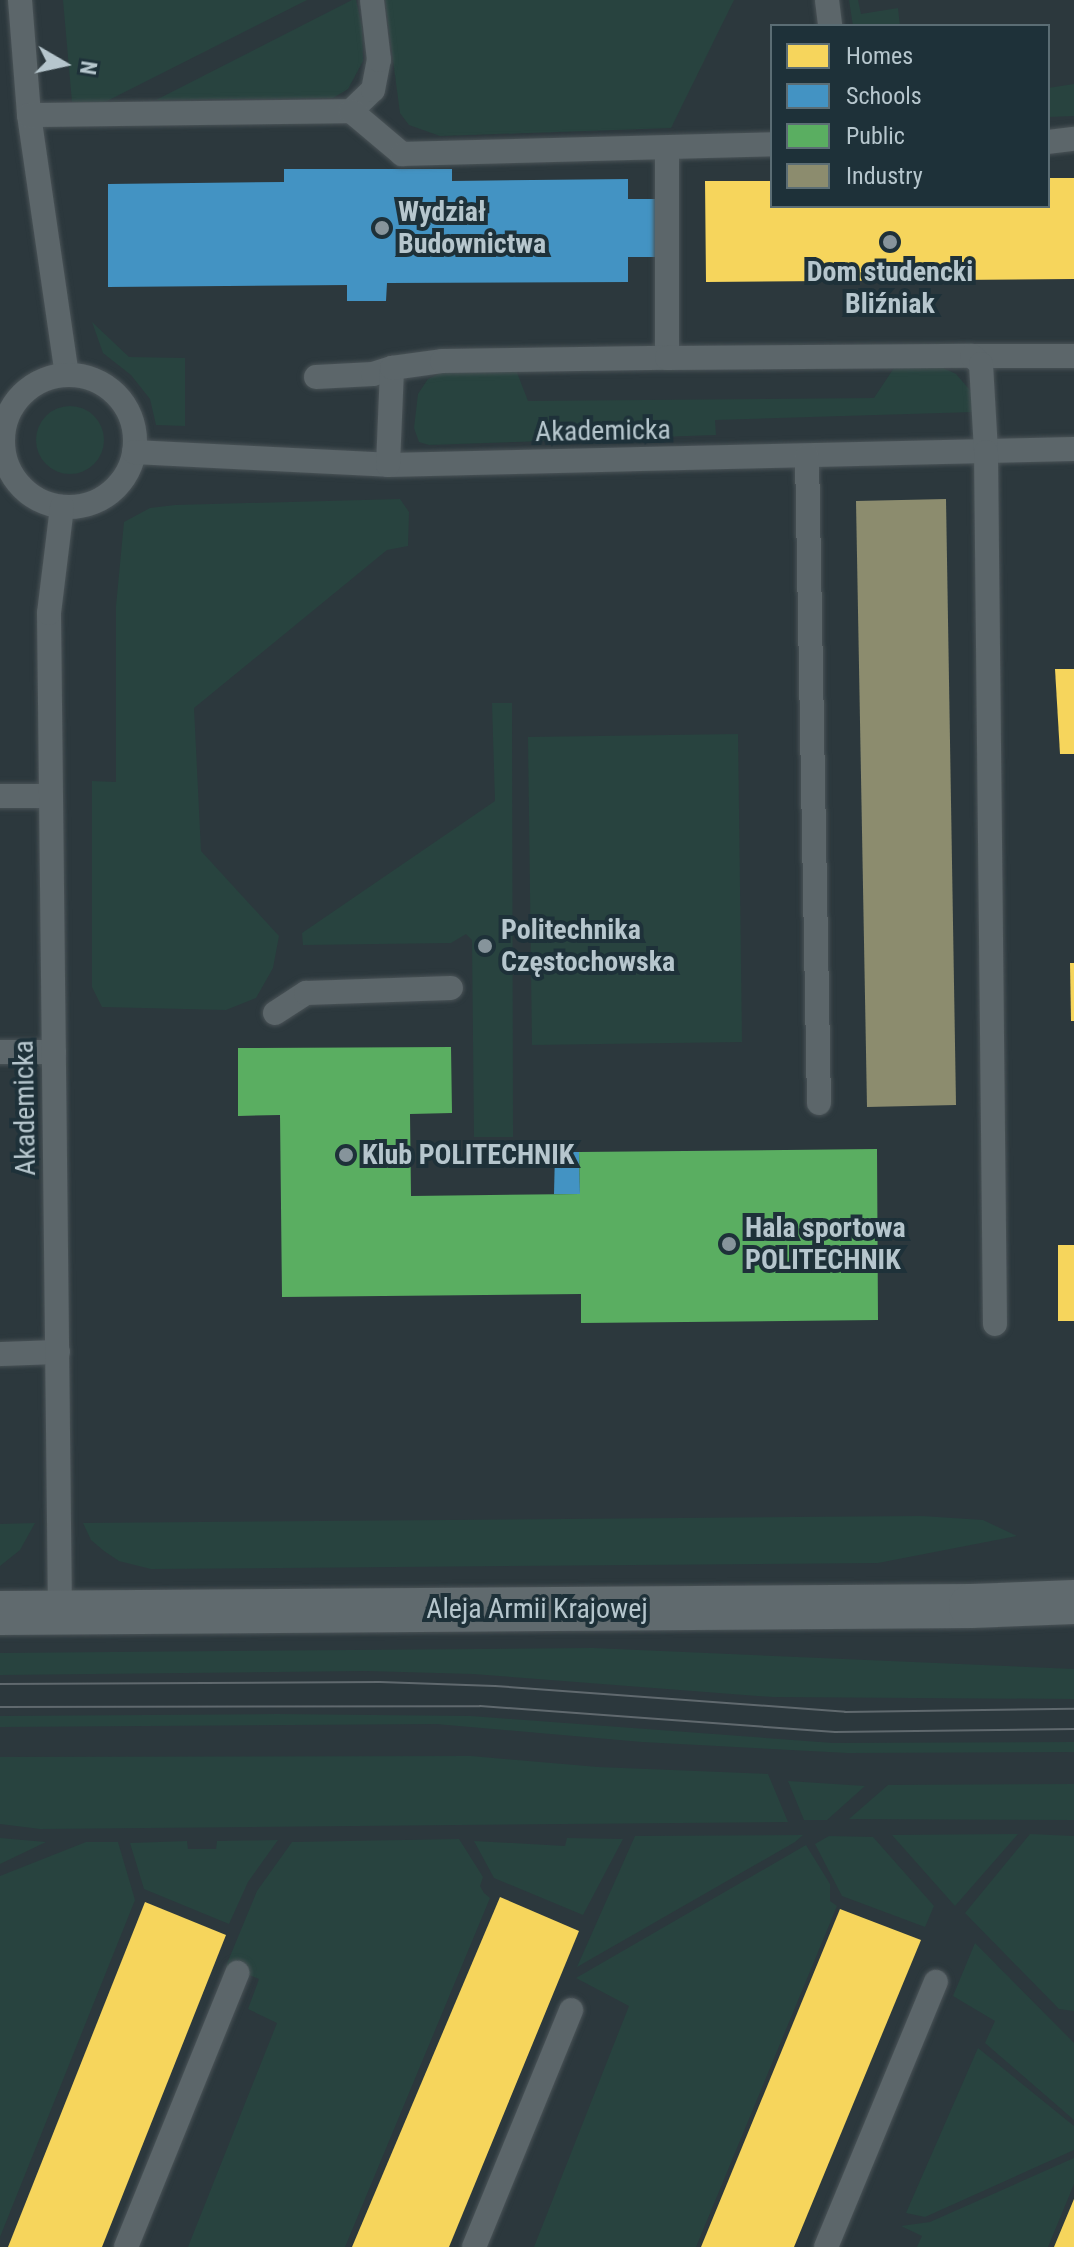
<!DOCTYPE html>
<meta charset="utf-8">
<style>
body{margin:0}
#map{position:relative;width:1074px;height:2247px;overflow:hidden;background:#2c383d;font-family:"Roboto Condensed",sans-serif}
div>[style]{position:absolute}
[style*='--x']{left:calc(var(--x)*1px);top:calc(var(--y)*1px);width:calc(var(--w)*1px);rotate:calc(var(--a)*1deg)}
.green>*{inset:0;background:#28433f}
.round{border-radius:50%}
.homes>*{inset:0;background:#f6d55c}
.schools>*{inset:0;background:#4393c3}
.public>*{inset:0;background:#5aae61}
.industry>*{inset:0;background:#8c8c6e}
.roads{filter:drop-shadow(0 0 2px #4a5357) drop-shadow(0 0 2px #4a5357)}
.service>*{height:24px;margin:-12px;padding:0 12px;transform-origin:12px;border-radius:12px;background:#5c666a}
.service>.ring{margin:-12px;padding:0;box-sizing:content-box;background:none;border:24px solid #5c666a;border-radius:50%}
.secondary>*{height:44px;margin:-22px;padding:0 22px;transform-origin:22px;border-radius:22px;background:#606a6e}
.tram>*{height:2px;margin:-1px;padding:0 1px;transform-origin:1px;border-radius:1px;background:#60696e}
.dots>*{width:22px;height:22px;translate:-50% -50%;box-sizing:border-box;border:4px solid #1e3139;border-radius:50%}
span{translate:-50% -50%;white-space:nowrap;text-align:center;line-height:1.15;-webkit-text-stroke:8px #1e3139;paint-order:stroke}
.poi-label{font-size:28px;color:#b6c6cd;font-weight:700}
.left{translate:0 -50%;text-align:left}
.street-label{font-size:28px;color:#b6c6cd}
.legend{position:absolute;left:770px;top:24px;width:280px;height:184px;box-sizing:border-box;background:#1e3139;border:2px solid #5b6d74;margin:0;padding:10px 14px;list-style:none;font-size:24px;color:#b6c6cd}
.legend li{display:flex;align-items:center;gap:16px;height:40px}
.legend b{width:40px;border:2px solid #5b6d74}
.north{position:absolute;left:24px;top:24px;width:80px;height:80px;-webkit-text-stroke:6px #1e3139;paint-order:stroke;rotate:99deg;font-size:22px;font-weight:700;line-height:32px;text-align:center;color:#b6c6cd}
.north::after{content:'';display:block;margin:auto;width:28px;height:36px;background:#b6c6cd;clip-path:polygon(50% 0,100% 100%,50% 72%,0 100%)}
</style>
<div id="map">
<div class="green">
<div style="clip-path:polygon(63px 0,307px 0,105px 102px,72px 102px)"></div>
<div style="clip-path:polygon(352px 0,356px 0,362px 27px,363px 61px,348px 89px,333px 98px,156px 100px)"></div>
<div style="clip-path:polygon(385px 0,734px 0,671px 128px,440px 136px,409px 125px,400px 113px)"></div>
<div style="clip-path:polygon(849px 0,858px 0,861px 14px,898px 8px,900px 26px,853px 26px)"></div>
<div style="clip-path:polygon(1074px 84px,1074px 116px,1048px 117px,1048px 88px)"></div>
<div style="clip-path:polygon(92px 322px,129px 357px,185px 358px,185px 426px,156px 425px,150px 399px,131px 375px,103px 353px)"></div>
<div style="clip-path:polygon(894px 368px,943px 368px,956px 374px,975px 396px,974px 412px,715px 420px,716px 435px,429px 445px,419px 442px,414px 428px,418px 394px,428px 379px,441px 373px,516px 370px,528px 401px,874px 398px)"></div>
<div class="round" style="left:36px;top:406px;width:68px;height:68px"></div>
<div style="clip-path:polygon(400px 499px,409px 512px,408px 546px,387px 550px,194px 708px,201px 851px,279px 936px,273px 968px,256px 998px,226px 1010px,102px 1007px,92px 987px,92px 781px,116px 782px,116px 606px,124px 522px,150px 508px,175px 505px)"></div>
<div style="clip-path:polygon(492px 703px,512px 703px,513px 1137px,474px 1137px,472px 940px,466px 934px,451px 943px,303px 945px,302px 933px,495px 801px)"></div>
<div style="clip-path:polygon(738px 734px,742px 1042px,532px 1045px,528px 737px)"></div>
<div style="clip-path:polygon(922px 1516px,983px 1520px,1017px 1536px,878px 1563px,151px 1569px,119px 1561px,104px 1551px,91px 1540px,83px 1523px)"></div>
<div style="clip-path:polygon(35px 1523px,20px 1550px,0 1566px,0 1524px)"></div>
<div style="clip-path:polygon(593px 1648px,1074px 1669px,1074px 1699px,772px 1697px,473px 1674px,366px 1671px,0 1675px,0 1653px)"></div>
<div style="clip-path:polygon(277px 1714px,471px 1716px,833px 1743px,1074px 1742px,1074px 1752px,848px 1753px,642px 1742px,436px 1724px,0 1727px,0 1716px)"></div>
<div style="clip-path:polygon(471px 1756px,598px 1767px,768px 1774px,788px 1822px,40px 1829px,0 1824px,0 1757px)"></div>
<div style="clip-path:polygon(788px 1781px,865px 1786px,827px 1820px,804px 1820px)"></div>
<div style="clip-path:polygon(1074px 1784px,1074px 1820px,849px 1819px,888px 1785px)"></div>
<div style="clip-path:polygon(1018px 1834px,955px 1906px,892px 1835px)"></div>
<div style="clip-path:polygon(1030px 1834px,1074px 1836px,1074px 2011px,1059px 2009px,965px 1913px)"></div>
<div style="clip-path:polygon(803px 1835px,795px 1842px,577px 1967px,635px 1836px)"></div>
<div style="clip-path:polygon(829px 1836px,873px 1837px,934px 1906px,925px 1927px,842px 1896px,815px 1844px)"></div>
<div style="clip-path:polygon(0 1838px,46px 1842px,0 1864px)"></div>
<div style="clip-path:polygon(567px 1838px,623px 1839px,583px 1915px,494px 1878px,474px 1841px,565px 1846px)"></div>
<div style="clip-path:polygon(459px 1839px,483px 1877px,480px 1886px,484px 1893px,490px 1898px,345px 2247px,188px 2247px,277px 2023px,248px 2009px,259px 1979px,226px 1966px,257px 1891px,292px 1842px)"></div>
<div style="clip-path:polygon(278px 1840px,248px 1882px,229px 1924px,144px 1889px,130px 1843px,187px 1841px,188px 1849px,216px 1849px,217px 1841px)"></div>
<div style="clip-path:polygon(86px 1842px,118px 1842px,135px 1900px,0 2237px,0 1876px)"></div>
<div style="clip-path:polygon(806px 1845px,830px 1884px,830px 1901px,837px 1906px,696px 2247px,534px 2247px,629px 2006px,576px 1978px)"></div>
<div style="clip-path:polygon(975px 1943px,1074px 2043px,1074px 2120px,985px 2043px,995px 2021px,953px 1996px)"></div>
<div style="clip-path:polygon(978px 2048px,1074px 2126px,1074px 2150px,925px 2217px,906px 2213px)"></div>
<div style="clip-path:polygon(1074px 2158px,1074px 2184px,1048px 2247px,917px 2247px,922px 2236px,901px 2226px,930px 2222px)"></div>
</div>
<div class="homes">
<div style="clip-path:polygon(1048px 178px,1074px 178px,1074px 279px,706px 282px,705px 181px,772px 181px,772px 206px,1048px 206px)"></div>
<div style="clip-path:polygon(1055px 669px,1074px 669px,1074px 754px,1060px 754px)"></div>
<div style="clip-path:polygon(1070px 963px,1074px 963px,1074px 1021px,1071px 1021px)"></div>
<div style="clip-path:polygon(1058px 1245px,1074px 1245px,1074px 1321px,1058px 1321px)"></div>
<div style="clip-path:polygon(500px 1897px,579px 1931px,449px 2247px,352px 2247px)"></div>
<div style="clip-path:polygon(145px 1902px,226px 1935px,102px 2247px,8px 2247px)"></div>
<div style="clip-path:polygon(840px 1909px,921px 1940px,794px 2247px,701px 2247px)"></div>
<div style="clip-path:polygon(1074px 2199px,1074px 2247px,1054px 2247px)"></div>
</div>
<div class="schools">
<div style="clip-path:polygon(284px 169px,452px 169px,452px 181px,628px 179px,628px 199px,655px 199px,655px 257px,628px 257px,628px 282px,387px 283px,386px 301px,347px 301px,347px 285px,108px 287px,108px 184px,284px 182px)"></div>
<div style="clip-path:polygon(555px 1152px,579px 1152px,580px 1194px,554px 1194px)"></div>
</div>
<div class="public">
<div style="clip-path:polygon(451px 1047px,452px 1113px,410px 1114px,411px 1196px,580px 1194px,579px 1152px,877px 1149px,878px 1320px,581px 1323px,581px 1294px,282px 1297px,280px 1115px,238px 1116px,238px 1048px)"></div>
</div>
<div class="industry">
<div style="clip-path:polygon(946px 499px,956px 1105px,867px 1107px,856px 501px)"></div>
</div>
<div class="roads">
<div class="service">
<div style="--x:20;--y:0;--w:115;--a:85.5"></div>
<div style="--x:29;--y:115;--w:262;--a:81.7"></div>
<div style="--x:827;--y:0;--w:26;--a:83"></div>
<div style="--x:351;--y:111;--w:30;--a:-44"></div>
<div style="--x:373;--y:90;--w:31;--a:-79"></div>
<div style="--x:379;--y:60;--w:60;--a:-96.7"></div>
<div style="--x:29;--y:115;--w:322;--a:-0.7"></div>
<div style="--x:351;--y:111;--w:67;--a:40.1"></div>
<div style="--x:402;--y:154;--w:370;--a:-1.5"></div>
<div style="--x:1048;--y:142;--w:26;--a:-7"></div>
<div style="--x:667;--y:149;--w:209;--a:90"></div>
<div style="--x:972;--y:356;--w:102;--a:0"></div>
<div class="ring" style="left:3px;top:375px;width:108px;height:108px"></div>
<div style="--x:316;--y:377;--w:57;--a:-3"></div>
<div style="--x:373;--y:374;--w:20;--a:-18"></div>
<div style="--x:134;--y:452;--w:254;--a:2.9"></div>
<div style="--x:388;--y:465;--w:686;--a:-1.34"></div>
<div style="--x:807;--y:456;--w:647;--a:88.94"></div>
<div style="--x:388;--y:465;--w:97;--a:-87.6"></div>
<div style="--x:392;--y:368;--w:50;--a:-8"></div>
<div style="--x:442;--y:361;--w:225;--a:-0.8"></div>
<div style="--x:667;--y:358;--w:305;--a:-0.4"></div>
<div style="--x:972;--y:356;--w:12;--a:42"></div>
<div style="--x:981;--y:364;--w:88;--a:86.7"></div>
<div style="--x:986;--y:452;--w:872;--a:89.41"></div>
<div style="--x:0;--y:796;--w:51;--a:0"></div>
<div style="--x:275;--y:1013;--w:37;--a:-33"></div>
<div style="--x:306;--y:993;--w:145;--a:-2"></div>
<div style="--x:0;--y:1052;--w:54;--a:0"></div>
<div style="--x:0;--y:1354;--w:58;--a:-2"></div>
<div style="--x:60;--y:1613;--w:1000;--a:-90.63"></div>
<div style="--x:49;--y:613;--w:107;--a:-83"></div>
<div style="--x:126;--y:2247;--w:296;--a:-67.9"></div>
<div style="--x:474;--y:2247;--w:256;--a:-67.7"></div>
<div style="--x:826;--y:2247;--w:287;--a:-67.5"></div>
</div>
<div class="secondary">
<div style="--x:0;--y:1613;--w:971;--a:-0.41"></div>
<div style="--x:971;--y:1606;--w:103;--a:-2.2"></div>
</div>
</div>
<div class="tram">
<div style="--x:0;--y:1684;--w:380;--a:-0.3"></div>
<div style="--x:380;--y:1682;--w:115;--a:2"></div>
<div style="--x:495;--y:1686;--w:351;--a:4.2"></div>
<div style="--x:845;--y:1712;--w:229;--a:-0.8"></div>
<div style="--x:0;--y:1707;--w:480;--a:-0.1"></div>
<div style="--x:480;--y:1706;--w:356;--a:4.2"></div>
<div style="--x:835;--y:1732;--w:239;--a:-0.7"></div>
</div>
<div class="dots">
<div style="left:382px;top:228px;background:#86949b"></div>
<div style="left:890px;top:242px;background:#86949b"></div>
<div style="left:485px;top:946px;background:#86949b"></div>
<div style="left:346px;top:1155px;background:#86949b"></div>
<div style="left:729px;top:1244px;background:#86949b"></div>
</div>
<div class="poi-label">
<span class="left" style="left:398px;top:228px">Wydział<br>Budownictwa</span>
<span style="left:890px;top:288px">Dom studencki<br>Bliźniak</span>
<span class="left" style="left:501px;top:946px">Politechnika<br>Częstochowska</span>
<span class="left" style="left:362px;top:1155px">Klub POLITECHNIK</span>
<span class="left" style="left:745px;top:1244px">Hala sportowa<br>POLITECHNIK</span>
</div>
<div class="street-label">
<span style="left:603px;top:431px;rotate:-1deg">Akademicka</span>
<span style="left:25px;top:1108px;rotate:-91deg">Akademicka</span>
<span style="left:537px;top:1609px">Aleja Armii Krajowej</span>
</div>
<ul class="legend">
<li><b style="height:22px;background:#f6d55c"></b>Homes</li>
<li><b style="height:22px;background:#4393c3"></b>Schools</li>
<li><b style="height:22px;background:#5aae61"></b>Public</li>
<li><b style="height:22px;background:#8c8c6e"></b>Industry</li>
</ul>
<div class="north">N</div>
</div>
